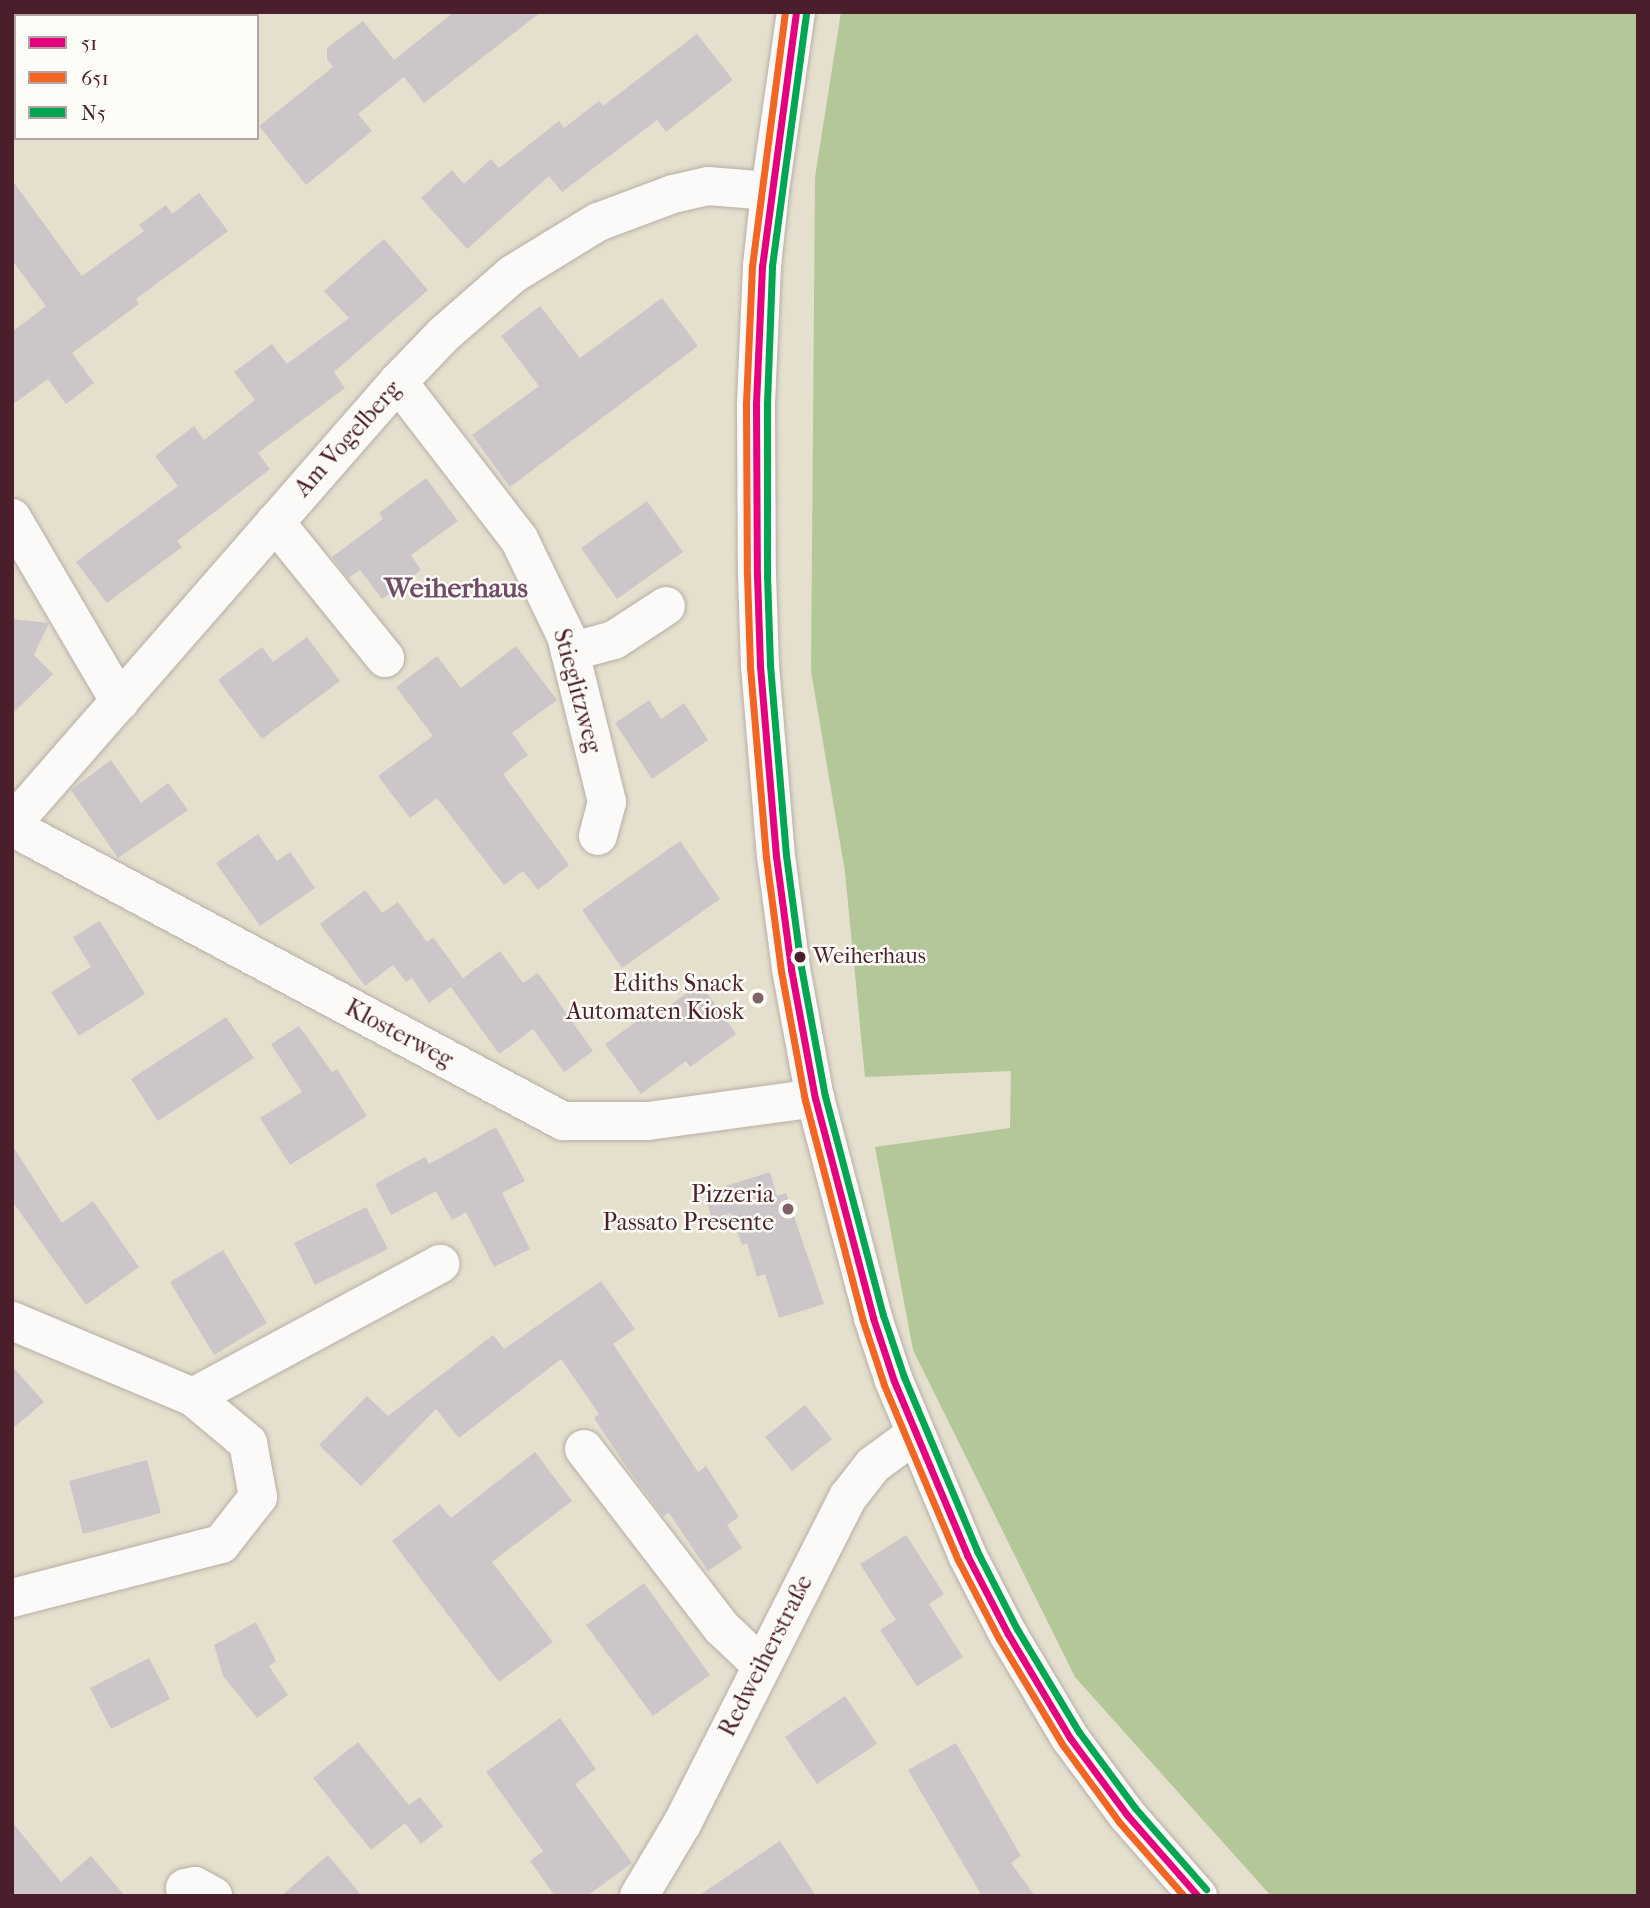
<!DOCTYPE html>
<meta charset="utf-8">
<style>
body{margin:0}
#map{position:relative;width:1650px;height:1908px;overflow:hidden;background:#e5dfce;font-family:"IM FELL French Canon",serif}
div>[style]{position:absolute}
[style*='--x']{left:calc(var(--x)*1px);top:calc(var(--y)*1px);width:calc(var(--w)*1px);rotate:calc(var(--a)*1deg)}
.forest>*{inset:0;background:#b4c798}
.building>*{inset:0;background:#cdc6c8}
.roads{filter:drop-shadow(0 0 2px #b6afa5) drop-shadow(0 0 2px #b6afa5)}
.minor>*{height:38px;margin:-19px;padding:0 19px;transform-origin:19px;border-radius:19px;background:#fbfaf8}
.major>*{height:38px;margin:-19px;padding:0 19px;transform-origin:19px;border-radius:19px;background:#fbfaf8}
.bus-1>*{height:7px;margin:-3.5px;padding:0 3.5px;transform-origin:3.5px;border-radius:3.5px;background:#e5007d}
.bus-2>*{height:7px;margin:-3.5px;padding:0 3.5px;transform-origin:3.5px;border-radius:3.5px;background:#f26522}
.bus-3>*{height:7px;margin:-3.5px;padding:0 3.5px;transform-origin:3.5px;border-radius:3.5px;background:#00a651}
.dots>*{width:19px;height:19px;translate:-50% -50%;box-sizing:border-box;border:4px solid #fdfcf7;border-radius:50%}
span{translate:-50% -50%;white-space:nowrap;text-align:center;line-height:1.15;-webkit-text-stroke:5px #fdfcf7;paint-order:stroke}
.bus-label{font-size:22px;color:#4a1f2b}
.left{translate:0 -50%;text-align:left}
.street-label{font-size:24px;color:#4a1f2b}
.poi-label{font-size:24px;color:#4a1f2b}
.right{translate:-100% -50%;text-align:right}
.quarter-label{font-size:28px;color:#704c66;font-weight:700}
.frame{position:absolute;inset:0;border:14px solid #4a1f2b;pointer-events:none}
.legend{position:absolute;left:14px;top:14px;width:245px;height:126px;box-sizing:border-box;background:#fdfcf7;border:2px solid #b5a4a5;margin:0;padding:9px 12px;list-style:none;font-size:21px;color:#4a1f2b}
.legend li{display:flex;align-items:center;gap:14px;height:35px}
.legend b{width:35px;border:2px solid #b5a4a5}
</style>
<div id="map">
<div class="forest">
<div style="clip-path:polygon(841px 12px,1638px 12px,1638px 1896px,1271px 1896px,1075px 1677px,913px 1350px,875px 1147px,1010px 1128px,1011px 1071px,865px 1077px,845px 872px,811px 671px,815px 177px)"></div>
</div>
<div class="building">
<div style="clip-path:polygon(454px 12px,541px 12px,424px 103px,404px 77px,358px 114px,372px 131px,306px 185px,259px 126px,333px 67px,327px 59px,327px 48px,363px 21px,394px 60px)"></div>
<div style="clip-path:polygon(697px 34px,733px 80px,666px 132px,657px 120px,562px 192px,549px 176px,467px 249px,421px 198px,452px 170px,464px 184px,491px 159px,499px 168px,559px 121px,564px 128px,599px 101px,603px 106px)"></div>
<div style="clip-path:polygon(12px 180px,82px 276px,144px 231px,139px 225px,166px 205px,172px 214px,199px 193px,228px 231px,136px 299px,139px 304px,72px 353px,94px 383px,66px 404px,48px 379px,12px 405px,12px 332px,46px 306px,12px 260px)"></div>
<div style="clip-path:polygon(384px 239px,428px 290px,334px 372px,345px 388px,258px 453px,270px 469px,177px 541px,182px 547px,107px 603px,76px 562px,178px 486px,155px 456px,194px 426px,204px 440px,255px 400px,234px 372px,272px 344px,287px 364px,349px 318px,324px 291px)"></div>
<div style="clip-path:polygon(662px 298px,698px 346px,510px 487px,472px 435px,539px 386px,501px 336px,540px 306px,580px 358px)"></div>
<div style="clip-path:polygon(426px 478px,458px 521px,411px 555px,421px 570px,382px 599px,360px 570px,348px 578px,332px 557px,383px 519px,379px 513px)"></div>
<div style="clip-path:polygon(647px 501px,683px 552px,617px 599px,581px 548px)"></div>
<div style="clip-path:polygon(12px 619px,49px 623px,34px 655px,53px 674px,12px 714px)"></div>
<div style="clip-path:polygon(307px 637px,340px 681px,262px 739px,218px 680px,262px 647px,273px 662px)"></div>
<div style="clip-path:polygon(516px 646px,557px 700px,512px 733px,528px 755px,503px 774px,569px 865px,538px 890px,523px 871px,504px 885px,437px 798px,410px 818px,378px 776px,433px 736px,396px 687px,437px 656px,461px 688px)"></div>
<div style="clip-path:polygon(649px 700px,661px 719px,684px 703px,708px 740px,652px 779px,615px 723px)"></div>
<div style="clip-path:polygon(111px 760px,141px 803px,168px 783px,188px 810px,118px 858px,71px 790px)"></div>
<div style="clip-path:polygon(258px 834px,277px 861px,290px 852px,315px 888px,260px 926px,216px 863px)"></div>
<div style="clip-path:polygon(680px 841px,720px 899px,622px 968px,582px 910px)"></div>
<div style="clip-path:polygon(365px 890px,382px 913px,398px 902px,427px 942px,433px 937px,463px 978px,429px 1003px,412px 978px,406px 982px,393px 965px,365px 986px,320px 924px)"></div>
<div style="clip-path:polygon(100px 921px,145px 994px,79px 1036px,51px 992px,91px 967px,73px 937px)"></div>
<div style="clip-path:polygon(500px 951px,523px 983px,538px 973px,593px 1051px,564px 1072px,533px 1029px,499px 1054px,451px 987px)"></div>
<div style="clip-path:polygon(700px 983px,736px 1034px,690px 1067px,686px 1061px,641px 1094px,605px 1044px,650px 1012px,654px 1017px)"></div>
<div style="clip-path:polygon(226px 1017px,254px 1058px,158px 1121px,131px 1079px)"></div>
<div style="clip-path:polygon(299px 1026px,332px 1072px,337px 1069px,367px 1116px,290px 1165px,260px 1118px,302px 1092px,271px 1044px)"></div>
<div style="clip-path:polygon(496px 1127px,525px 1181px,502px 1193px,530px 1249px,494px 1267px,466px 1212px,452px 1220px,436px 1191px,391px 1215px,375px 1184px,425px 1157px,429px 1164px)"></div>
<div style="clip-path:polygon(12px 1145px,62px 1223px,93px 1201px,139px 1267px,86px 1305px,12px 1201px)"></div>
<div style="clip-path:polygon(770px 1172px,777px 1196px,786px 1193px,824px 1304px,779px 1318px,765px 1274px,757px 1277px,747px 1243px,742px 1245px,731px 1213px,712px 1219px,704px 1193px)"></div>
<div style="clip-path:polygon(366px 1207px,388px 1249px,315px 1285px,294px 1243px)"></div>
<div style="clip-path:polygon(223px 1250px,267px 1323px,214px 1355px,170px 1282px)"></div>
<div style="clip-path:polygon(601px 1281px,635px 1329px,613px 1344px,698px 1472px,706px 1466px,739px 1517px,727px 1525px,742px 1548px,708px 1571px,669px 1513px,663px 1516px,628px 1469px,594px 1418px,599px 1414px,561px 1359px,459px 1438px,436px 1409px,361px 1486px,319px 1445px,367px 1396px,388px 1416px,493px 1335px,504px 1349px)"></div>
<div style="clip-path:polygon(12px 1366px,44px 1402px,12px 1429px)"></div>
<div style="clip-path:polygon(805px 1405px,832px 1439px,792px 1471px,765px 1437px)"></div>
<div style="clip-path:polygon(535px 1452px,572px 1501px,492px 1562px,553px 1642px,499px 1682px,392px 1541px,439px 1504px,451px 1518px)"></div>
<div style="clip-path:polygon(147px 1460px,161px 1513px,83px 1534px,69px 1481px)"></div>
<div style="clip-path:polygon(906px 1535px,944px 1594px,929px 1604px,963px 1657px,917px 1686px,880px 1630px,896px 1620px,860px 1564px)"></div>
<div style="clip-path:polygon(644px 1583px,710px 1675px,653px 1716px,586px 1625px)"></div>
<div style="clip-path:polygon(256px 1622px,276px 1661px,269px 1666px,288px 1695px,257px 1718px,223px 1676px,214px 1645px)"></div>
<div style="clip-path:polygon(149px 1658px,170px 1699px,111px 1729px,90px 1688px)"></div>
<div style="clip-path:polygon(845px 1696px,877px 1744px,817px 1784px,785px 1737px)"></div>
<div style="clip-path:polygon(560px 1718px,596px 1769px,575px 1784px,632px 1863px,587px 1896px,555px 1896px,530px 1861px,543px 1851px,486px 1772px)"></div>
<div style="clip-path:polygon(358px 1742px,409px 1805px,420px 1797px,443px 1826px,421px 1844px,405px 1823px,371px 1850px,313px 1778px)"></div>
<div style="clip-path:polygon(956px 1743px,1021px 1856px,1011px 1863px,1035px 1896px,982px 1896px,908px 1770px)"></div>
<div style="clip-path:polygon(12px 1822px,61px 1882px,91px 1856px,125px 1896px,12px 1896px)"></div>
<div style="clip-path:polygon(780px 1841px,816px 1896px,698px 1896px)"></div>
<div style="clip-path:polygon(328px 1855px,362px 1896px,281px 1896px)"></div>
</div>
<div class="roads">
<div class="minor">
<div style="--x:12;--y:56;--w:6;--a:51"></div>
<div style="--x:398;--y:382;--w:198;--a:52.4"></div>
<div style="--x:519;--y:539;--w:108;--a:64.1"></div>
<div style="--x:566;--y:636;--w:171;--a:76.1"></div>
<div style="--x:607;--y:802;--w:35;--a:105"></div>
<div style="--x:12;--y:518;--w:213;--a:59.6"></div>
<div style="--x:275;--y:522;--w:175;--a:51"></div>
<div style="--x:570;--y:652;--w:46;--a:-15.3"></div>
<div style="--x:614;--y:640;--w:62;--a:-33.2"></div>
<div style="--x:12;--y:824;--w:587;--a:-48.87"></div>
<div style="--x:398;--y:382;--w:65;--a:-46.2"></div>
<div style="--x:443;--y:335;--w:93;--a:-41.1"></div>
<div style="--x:513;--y:274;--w:100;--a:-31.5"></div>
<div style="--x:598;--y:222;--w:80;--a:-20.5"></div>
<div style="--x:673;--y:194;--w:36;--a:-13"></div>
<div style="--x:708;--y:186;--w:62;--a:4.6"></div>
<div style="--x:12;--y:827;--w:625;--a:28.08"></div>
<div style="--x:563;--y:1121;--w:85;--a:0"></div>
<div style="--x:648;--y:1121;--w:169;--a:-7.8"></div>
<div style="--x:12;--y:1321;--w:196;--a:22.8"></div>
<div style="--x:193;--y:1397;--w:72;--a:39.9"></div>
<div style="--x:248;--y:1443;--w:55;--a:79.5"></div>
<div style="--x:258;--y:1497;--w:60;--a:128.2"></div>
<div style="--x:221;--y:1544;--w:216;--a:165.5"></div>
<div style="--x:193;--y:1397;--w:281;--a:-28.3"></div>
<div style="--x:584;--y:1449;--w:226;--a:52.4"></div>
<div style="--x:722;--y:1628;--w:54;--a:43.5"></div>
<div style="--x:185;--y:1888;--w:10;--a:-11"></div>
<div style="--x:195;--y:1886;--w:21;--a:29"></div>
<div style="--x:639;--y:1896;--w:84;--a:-59.2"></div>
<div style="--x:682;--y:1824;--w:367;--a:-63.1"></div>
<div style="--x:848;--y:1497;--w:41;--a:-52"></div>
<div style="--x:873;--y:1465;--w:51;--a:-36.2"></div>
</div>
<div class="major">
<div style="--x:796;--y:12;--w:181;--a:98.3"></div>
<div style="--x:770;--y:191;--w:75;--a:96.1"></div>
<div style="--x:762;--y:266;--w:139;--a:92.5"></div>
<div style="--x:756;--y:405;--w:170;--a:89.7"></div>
<div style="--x:757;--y:575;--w:91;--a:88.1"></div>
<div style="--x:760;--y:666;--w:191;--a:85.2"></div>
<div style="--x:776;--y:856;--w:114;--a:82.4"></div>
<div style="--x:791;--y:969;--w:131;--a:79.5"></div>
<div style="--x:815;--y:1098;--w:228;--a:75.2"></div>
<div style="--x:873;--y:1318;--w:66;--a:71.6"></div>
<div style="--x:894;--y:1381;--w:189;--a:67.2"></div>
<div style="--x:967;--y:1555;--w:89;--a:62.6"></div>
<div style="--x:1008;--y:1634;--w:121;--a:59.2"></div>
<div style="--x:1070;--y:1738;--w:96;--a:53.5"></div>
<div style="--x:1127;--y:1815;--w:108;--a:48.8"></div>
</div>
</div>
<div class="bus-1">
<div style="--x:796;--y:12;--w:256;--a:97.6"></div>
<div style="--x:762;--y:266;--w:139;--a:92.5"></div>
<div style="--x:756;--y:405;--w:170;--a:89.7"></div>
<div style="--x:757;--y:575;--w:91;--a:88.1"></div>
<div style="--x:760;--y:666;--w:191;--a:85.2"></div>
<div style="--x:776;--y:856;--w:114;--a:82.4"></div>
<div style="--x:791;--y:969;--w:131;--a:79.5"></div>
<div style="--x:815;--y:1098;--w:228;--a:75.2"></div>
<div style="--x:873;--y:1318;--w:66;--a:71.6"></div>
<div style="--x:894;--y:1381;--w:189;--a:67.2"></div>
<div style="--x:967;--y:1555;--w:89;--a:62.6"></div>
<div style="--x:1008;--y:1634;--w:121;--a:59.2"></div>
<div style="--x:1070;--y:1738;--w:96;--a:53.5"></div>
<div style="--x:1127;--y:1815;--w:108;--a:48.8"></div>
</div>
<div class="bus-2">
<div style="--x:785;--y:12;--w:256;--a:97.4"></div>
<div style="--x:752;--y:266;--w:139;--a:92.5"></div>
<div style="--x:746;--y:405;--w:170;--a:89.7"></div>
<div style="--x:747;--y:575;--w:92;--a:88.1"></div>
<div style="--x:750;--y:667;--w:191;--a:85.2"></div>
<div style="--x:766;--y:857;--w:115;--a:82.5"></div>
<div style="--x:781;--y:971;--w:131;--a:79.5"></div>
<div style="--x:805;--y:1100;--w:228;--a:75.3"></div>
<div style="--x:863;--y:1321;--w:67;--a:71.8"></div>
<div style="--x:884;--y:1385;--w:190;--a:67.1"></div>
<div style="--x:958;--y:1560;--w:89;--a:62.6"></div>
<div style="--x:999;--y:1639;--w:122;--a:59"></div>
<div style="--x:1062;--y:1744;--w:97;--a:53.8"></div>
<div style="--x:1119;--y:1822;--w:98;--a:48.7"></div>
</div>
<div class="bus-3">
<div style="--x:806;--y:14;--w:255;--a:97.7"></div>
<div style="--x:772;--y:267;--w:138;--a:92.1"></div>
<div style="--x:767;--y:405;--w:170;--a:90"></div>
<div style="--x:767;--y:575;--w:90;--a:88.1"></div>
<div style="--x:770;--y:665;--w:191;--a:85.2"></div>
<div style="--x:786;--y:855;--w:113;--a:82.4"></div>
<div style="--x:801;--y:967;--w:131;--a:79.5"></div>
<div style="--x:825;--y:1096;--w:227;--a:75.2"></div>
<div style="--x:883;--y:1315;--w:65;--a:71.3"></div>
<div style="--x:904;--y:1377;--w:189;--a:67.2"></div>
<div style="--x:977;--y:1551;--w:88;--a:62.9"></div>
<div style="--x:1017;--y:1629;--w:120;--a:59"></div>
<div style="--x:1079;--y:1732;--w:94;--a:53.6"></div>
<div style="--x:1135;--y:1808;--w:108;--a:48.8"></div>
</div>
<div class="dots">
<div style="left:800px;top:957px;background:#4a1f2b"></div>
<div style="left:758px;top:998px;background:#806264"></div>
<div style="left:788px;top:1209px;background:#806264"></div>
</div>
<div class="bus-label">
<span class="left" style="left:813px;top:957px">Weiherhaus</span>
</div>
<div class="street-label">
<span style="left:348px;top:439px;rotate:-48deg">Am Vogelberg</span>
<span style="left:577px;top:691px;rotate:75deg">Stieglitzweg</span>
<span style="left:399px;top:1034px;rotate:28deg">Klosterweg</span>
<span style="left:766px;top:1656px;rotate:-63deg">Redweiherstraße</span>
</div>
<div class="poi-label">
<span class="right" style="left:744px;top:998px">Ediths Snack<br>Automaten Kiosk</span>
<span class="right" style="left:774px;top:1209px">Pizzeria<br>Passato Presente</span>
</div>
<div class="quarter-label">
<span style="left:456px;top:588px">Weiherhaus</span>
</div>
<div class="frame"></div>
<ul class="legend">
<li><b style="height:9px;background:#e5007d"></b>51</li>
<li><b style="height:9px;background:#f26522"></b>651</li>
<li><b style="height:9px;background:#00a651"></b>N5</li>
</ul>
</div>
